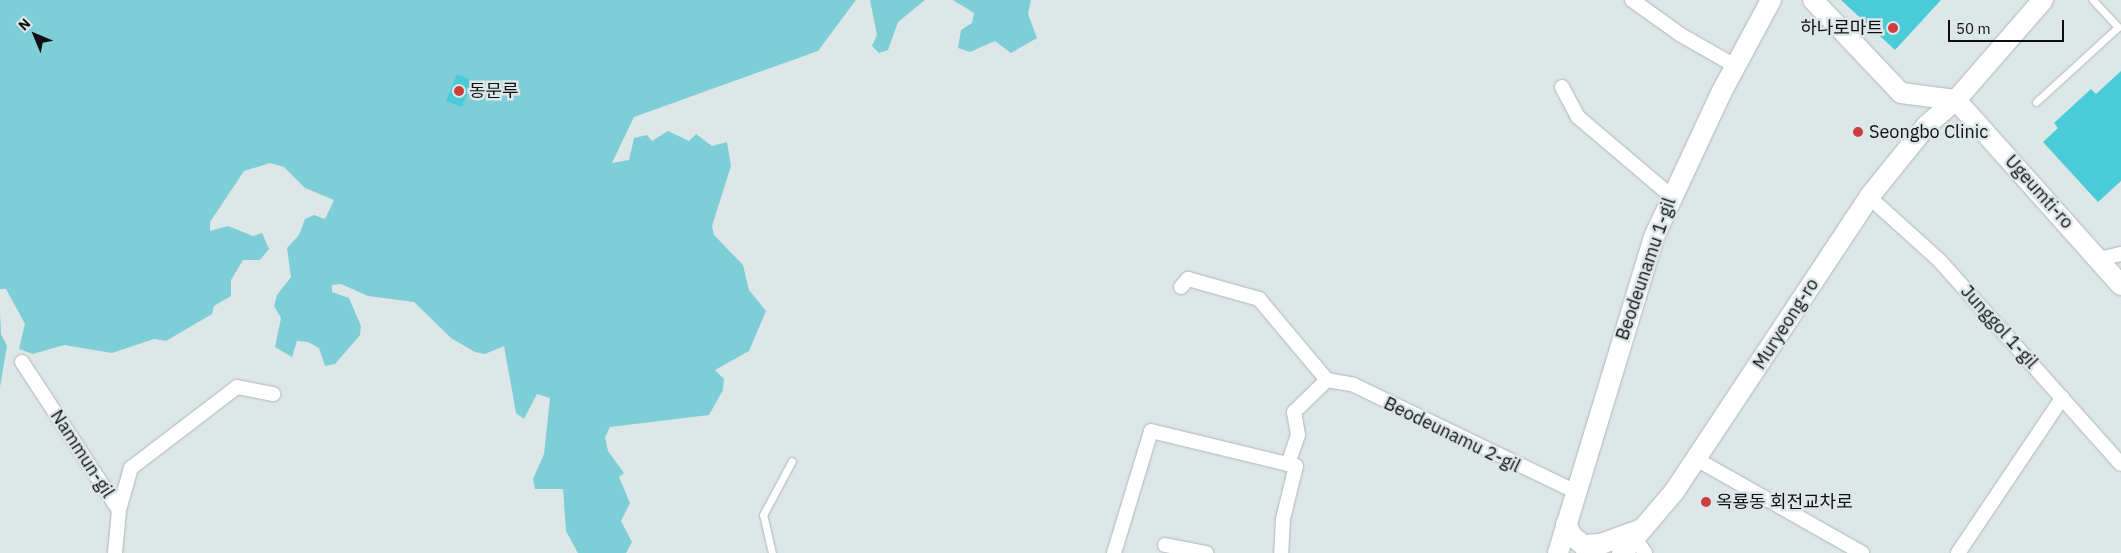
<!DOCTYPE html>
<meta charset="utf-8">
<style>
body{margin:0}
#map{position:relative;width:2121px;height:553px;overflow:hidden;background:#dee7e8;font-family:"IBM Plex Sans","Noto Sans KR",sans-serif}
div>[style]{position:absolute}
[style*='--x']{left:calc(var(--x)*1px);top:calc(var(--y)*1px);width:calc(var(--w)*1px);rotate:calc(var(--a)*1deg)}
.green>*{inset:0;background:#7dced7}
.building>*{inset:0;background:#49cbd8}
.roads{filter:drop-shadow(0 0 1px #aeb6b7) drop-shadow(0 0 1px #aeb6b7)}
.lane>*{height:7px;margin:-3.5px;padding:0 3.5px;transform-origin:3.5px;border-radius:3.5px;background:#fff}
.street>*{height:14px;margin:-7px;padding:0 7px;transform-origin:7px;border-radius:7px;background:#fff}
.secondary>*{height:20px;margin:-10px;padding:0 10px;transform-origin:10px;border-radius:10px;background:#fff}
.dots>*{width:14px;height:14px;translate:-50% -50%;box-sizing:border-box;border:2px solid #dee7e8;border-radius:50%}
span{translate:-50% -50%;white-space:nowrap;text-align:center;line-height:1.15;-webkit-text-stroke:5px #dee7e8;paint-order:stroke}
.poi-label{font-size:18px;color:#0d1010}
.right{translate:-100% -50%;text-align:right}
.left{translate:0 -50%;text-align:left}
.street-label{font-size:18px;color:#0d1010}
.north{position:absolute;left:10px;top:10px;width:50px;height:50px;-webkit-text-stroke:4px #dee7e8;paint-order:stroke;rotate:315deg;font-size:14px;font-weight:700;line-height:20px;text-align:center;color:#0d1010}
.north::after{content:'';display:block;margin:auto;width:18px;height:22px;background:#0d1010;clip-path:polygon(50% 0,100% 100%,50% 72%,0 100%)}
.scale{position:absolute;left:1948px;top:20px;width:116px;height:22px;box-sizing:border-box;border:2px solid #0d1010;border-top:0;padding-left:6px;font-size:15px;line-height:18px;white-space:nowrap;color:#0d1010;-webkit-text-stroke:4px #dee7e8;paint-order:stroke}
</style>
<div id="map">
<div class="green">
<div style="clip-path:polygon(0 0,856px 0,818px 51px,634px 117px,612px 163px,629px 160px,634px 138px,647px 135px,652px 141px,668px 131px,689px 141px,696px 134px,712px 146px,727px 142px,731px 166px,712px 226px,714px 235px,743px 265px,749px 290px,766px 311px,749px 351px,715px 370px,724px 379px,723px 390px,709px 415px,610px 427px,605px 437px,608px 451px,624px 473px,619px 477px,630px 503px,621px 521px,632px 542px,626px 553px,578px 553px,566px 531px,563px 489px,535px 489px,533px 479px,544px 454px,550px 398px,537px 394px,524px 419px,516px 413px,504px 346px,485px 354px,475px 352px,451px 338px,414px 302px,368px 296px,341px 284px,332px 285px,332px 292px,349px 298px,361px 326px,360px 335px,335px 364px,325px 366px,319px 348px,308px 342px,297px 341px,292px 357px,275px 347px,281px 318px,274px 306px,277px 295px,291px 277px,287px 248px,299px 235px,305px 219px,314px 215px,325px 219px,334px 200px,305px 188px,284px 167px,270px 163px,244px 171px,210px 222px,210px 231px,228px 226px,253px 236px,262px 233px,269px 249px,260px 260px,243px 260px,231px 280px,231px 296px,214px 306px,212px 314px,166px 341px,154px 339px,112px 353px,64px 345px,33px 354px,19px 349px,25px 324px,6px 289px,0 289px)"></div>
<div style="clip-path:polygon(870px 0,925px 0,898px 22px,888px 50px,879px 53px,872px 46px,877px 35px)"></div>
<div style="clip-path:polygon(953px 0,1031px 0,1028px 14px,1037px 38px,1011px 53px,995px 41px,970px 52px,958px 48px,961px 30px,972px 23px,974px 13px)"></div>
<div style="clip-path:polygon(0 311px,1px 334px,7px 346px,0 387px)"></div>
</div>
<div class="building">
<div style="clip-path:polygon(1841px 0,1941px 0,1895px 50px)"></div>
<div style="clip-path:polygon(2121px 71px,2121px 181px,2098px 202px,2043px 142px,2058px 128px,2054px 123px,2091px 89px,2096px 94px)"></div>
<div style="clip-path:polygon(457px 74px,472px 81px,462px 107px,446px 101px)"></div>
</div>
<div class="roads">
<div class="lane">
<div style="--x:2036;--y:102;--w:111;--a:-42.4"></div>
<div style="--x:2118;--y:27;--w:37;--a:-133"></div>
<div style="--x:772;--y:553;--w:39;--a:-103"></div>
<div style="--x:763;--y:515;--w:61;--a:-61.8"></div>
</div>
<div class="street">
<div style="--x:1632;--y:0;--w:60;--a:35.5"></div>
<div style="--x:1681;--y:35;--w:64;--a:29.7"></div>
<div style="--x:1562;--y:87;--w:34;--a:62"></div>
<div style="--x:1578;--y:117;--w:122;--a:40.3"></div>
<div style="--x:1869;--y:197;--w:94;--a:42"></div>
<div style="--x:1939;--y:260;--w:273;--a:48.3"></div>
<div style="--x:2099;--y:259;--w:23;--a:-13"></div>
<div style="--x:1181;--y:287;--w:11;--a:-49"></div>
<div style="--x:1188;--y:279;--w:74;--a:15.7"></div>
<div style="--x:1259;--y:299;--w:106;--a:50"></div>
<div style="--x:1327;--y:380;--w:46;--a:135.9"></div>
<div style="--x:1294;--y:412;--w:23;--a:80"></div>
<div style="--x:1298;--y:435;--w:31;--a:109"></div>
<div style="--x:22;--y:362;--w:177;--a:56.8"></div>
<div style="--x:119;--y:510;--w:43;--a:95.3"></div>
<div style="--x:1327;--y:380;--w:27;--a:10"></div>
<div style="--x:1354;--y:385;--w:246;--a:25.7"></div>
<div style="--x:1696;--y:459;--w:191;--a:29.5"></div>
<div style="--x:119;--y:510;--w:44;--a:-74.1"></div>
<div style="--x:131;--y:468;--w:133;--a:-37.4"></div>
<div style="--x:237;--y:387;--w:37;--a:11"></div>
<div style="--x:1636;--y:540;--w:16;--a:55"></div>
<div style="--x:1165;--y:545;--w:42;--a:11"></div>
<div style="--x:1114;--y:553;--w:127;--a:-73.1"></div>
<div style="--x:1151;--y:431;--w:149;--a:13.6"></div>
<div style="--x:1296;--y:466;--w:55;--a:103.8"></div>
<div style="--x:1283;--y:519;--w:34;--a:93"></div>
<div style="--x:1958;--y:553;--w:187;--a:-56.1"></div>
</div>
<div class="secondary">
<div style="--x:1813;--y:0;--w:128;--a:46.6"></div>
<div style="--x:1901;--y:93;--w:55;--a:7.3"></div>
<div style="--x:1956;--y:100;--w:248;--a:48.3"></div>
<div style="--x:1566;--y:524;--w:13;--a:63"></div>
<div style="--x:1572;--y:536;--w:14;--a:39"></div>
<div style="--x:1583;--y:545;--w:18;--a:-3"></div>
<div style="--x:1601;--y:544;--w:44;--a:-20.1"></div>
<div style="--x:1558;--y:553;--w:330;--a:-73.1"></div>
<div style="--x:1654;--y:237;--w:159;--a:-65"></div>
<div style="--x:1721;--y:93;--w:106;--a:-61.7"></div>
<div style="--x:1622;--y:553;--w:80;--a:-49.6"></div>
<div style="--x:1674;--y:492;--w:354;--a:-56.5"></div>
<div style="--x:1869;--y:197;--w:92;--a:-51.1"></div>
<div style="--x:1927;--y:125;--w:38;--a:-41"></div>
<div style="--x:1956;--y:100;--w:133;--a:-49"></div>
</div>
</div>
<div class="dots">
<div style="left:1893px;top:28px;background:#cd3e3e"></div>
<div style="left:459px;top:91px;background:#cd3e3e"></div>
<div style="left:1858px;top:132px;background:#cd3e3e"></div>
<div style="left:1706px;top:502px;background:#cd3e3e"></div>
</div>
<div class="poi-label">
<span class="right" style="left:1883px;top:28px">하나로마트</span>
<span class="left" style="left:469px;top:91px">동문루</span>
<span class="left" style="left:1869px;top:132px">Seongbo Clinic</span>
<span class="left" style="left:1716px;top:502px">옥룡동 회전교차로</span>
</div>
<div class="street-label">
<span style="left:2039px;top:192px;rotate:48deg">Ugeumti-ro</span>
<span style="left:1646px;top:269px;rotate:-71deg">Beodeunamu 1-gil</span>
<span style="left:1786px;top:324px;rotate:-57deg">Muryeong-ro</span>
<span style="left:1999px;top:327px;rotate:48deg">Junggol 1-gil</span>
<span style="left:1452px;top:435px;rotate:26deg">Beodeunamu 2-gil</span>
<span style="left:82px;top:454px;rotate:57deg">Nammun-gil</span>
</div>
<div class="north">N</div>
<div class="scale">50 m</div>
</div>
